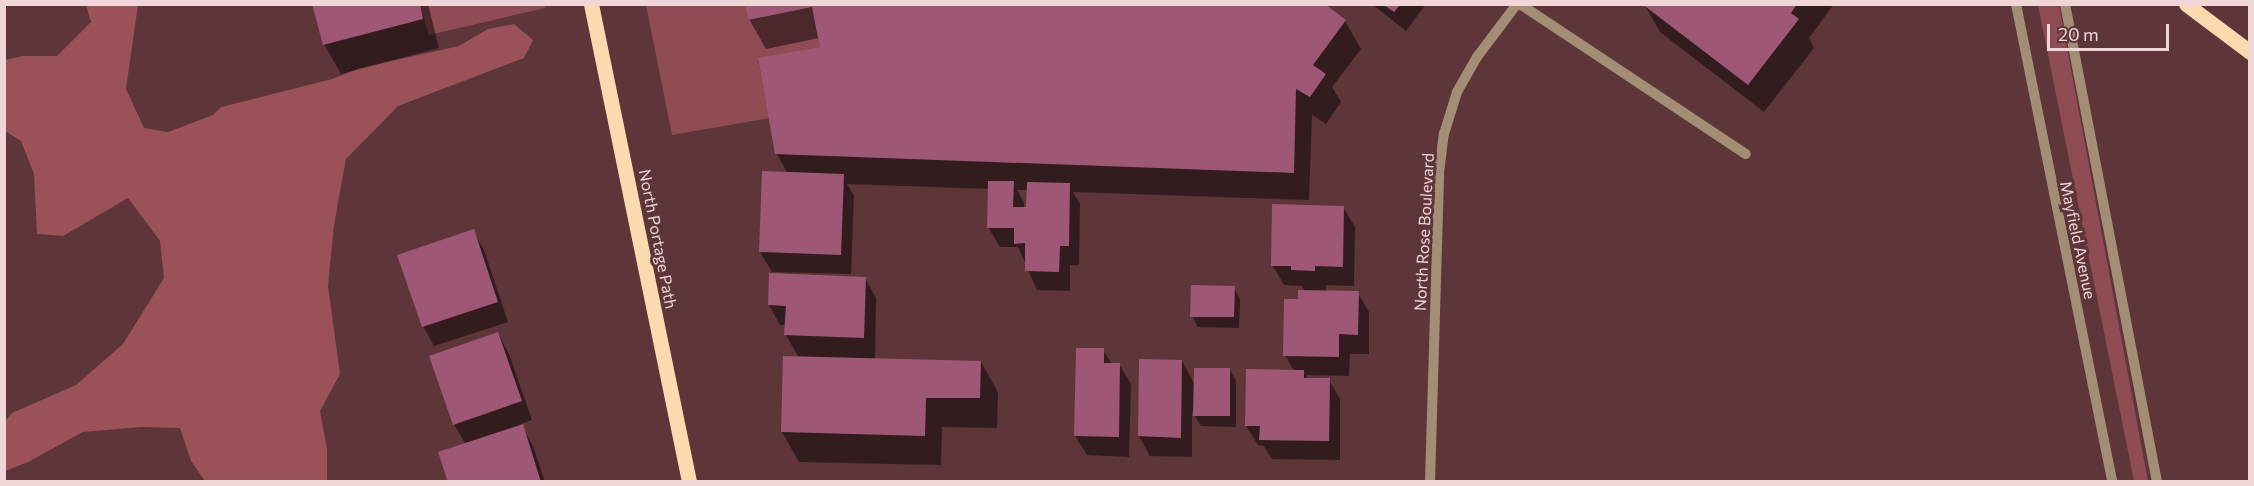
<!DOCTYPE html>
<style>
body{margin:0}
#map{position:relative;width:2254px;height:486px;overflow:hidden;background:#5e3539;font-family:Commissioner,sans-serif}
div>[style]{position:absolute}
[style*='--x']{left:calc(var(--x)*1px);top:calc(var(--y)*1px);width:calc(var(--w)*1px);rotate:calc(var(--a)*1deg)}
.green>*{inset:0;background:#8f4c54}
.forest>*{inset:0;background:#9a515a}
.shadow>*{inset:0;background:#0007}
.building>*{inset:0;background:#9e5876}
.minor>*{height:10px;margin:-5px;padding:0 5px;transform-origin:5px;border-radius:5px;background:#a38e75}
.major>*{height:15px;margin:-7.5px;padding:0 7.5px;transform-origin:7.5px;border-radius:7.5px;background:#fcdab0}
span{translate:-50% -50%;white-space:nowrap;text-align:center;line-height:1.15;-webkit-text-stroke:6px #5e3539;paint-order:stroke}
.street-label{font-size:16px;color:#f0d6d7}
.frame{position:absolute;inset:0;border:6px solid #f0d6d7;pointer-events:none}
.scale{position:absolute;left:2047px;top:24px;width:122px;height:27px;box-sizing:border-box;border:3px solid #f0d6d7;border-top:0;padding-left:8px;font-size:18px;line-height:21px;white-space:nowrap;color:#f0d6d7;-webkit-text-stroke:4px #5e3539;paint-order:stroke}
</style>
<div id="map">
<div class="green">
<div style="clip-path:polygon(544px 4px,545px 8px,429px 35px,420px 5px)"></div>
<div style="clip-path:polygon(646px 5px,745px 5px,748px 20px,812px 7px,820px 47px,758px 59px,769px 118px,672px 135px)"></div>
<div style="clip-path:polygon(2038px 5px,2059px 5px,2148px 481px,2134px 481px)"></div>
</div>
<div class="forest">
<div style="clip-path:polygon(86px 5px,138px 5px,126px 89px,144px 128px,168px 132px,213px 115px,221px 107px,332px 79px,360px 68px,459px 46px,488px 29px,514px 24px,533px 40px,524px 58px,398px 106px,346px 159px,334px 225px,328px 286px,340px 374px,320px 411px,327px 449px,327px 481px,205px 481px,191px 461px,180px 428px,142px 427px,83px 432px,28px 462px,5px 471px,5px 421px,12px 413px,76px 385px,123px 344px,164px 278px,160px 241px,128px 198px,63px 236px,37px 234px,34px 174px,21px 141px,5px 131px,5px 60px,23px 56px,57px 56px,91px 22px)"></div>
</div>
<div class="shadow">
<div style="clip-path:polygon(314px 4px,428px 4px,439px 48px,341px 74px,324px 44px)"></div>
<div style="clip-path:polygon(evenodd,747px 4px,1324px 4px,1345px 21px,1361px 49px,1332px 87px,1341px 102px,1326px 124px,1312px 115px,1309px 200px,1073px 192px,1080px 204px,1079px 265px,1070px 265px,1070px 291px,1037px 290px,1018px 247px,1000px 247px,988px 227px,989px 189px,847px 184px,854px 196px,851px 274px,772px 272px,760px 252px,788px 174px,777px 154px,822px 49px,819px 38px,766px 49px,749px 19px,747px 4px,1017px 190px,1028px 190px,1028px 209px,1024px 209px,1024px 203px,1017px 190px)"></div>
<div style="clip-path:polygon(1372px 4px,1426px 4px,1406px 31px)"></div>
<div style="clip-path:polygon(1644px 4px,1834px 4px,1809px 38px,1814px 48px,1764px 112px,1660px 32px)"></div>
<div style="clip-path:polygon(1343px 207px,1355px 227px,1354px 286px,1326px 285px,1326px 292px,1358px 293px,1369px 312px,1369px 354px,1350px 354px,1349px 376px,1306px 375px,1308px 379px,1329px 380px,1340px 399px,1340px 460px,1272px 459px,1264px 446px,1258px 445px,1246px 426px,1294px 371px,1285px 355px,1300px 301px,1305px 292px,1302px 286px,1284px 285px,1273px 266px)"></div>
<div style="clip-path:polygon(473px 231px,484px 250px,508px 322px,434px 346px,423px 326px)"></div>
<div style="clip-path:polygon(865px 278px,876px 298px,875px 359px,981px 362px,998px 392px,997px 428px,942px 427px,941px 465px,799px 462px,782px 432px,799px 358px,786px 335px,786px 325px,780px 325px,769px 305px)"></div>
<div style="clip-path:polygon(1234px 288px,1240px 299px,1239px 328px,1198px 327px,1192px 316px)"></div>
<div style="clip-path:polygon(498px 334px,509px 354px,532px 420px,521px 424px,533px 446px,545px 482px,450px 482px,466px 445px,454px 424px)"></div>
<div style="clip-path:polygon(1103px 350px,1112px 364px,1119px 364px,1131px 384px,1129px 457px,1087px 455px,1075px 436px)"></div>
<div style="clip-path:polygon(1140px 361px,1182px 361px,1195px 385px,1230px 370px,1236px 381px,1236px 427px,1201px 426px,1192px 411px,1192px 457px,1150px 456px,1139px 436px)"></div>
</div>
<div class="building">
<div style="clip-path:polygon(312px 4px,420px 4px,423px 19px,323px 45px)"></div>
<div style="clip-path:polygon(1642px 4px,1797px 4px,1791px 13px,1799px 19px,1748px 85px)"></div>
<div style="clip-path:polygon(745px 5px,1326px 5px,1346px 20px,1313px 65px,1326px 74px,1310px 97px,1296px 89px,1294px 173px,775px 154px,758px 58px,820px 47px,816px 28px,812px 7px,748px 20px)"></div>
<div style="clip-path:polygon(1384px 5px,1400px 5px,1394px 12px)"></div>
<div style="clip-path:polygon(762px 171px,844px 174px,841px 255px,759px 252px)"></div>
<div style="clip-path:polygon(988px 181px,1014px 181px,1013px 207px,1026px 207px,1027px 182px,1070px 183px,1069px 246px,1060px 246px,1059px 272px,1025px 271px,1025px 243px,1014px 244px,1014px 228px,987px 228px)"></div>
<div style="clip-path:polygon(1272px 204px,1344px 206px,1343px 267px,1315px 266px,1315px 271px,1291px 270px,1291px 266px,1271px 266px)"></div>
<div style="clip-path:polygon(474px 229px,498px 302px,422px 327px,397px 255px)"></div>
<div style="clip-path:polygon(769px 273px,866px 277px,864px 338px,784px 335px,786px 306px,768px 305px)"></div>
<div style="clip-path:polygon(1191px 285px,1235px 286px,1234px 317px,1190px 317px)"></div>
<div style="clip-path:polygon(1298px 290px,1359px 291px,1358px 335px,1339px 334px,1339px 357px,1283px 356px,1284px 299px,1298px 299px)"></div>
<div style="clip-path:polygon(498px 332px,522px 401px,453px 425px,429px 356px)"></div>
<div style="clip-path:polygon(1076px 348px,1104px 348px,1104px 363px,1120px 363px,1119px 437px,1074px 436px)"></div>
<div style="clip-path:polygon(783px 356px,981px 361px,980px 398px,926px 398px,925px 436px,781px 432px)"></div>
<div style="clip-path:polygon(1139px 359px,1182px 360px,1181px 438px,1138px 436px)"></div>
<div style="clip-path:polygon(1194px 368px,1230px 368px,1230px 416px,1193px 416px)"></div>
<div style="clip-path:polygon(1246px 369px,1304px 370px,1304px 378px,1330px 378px,1329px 441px,1259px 440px,1260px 426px,1245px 426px)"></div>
<div style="clip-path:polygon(523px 424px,541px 482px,448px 482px,438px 452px)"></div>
</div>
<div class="minor">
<div style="--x:1520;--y:4;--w:271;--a:33.6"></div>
<div style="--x:2016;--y:4;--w:488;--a:78.6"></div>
<div style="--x:2065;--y:4;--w:487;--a:79.1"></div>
<div style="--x:1430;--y:482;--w:309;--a:-88.3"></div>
<div style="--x:1439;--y:173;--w:39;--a:-83"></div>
<div style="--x:1444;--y:134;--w:44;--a:-72.8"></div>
<div style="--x:1457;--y:92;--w:40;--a:-60.3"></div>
<div style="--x:1477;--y:57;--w:66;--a:-53"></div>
</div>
<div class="major">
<div style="--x:591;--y:4;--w:488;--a:78.4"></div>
<div style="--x:2186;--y:4;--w:80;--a:36.9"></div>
</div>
<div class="street-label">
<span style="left:1424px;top:232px;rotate:-87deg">North Rose Boulevard</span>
<span style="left:658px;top:239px;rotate:79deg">North Portage Path</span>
<span style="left:2078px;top:240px;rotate:78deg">Mayfield Avenue</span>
</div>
<div class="frame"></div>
<div class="scale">20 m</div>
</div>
